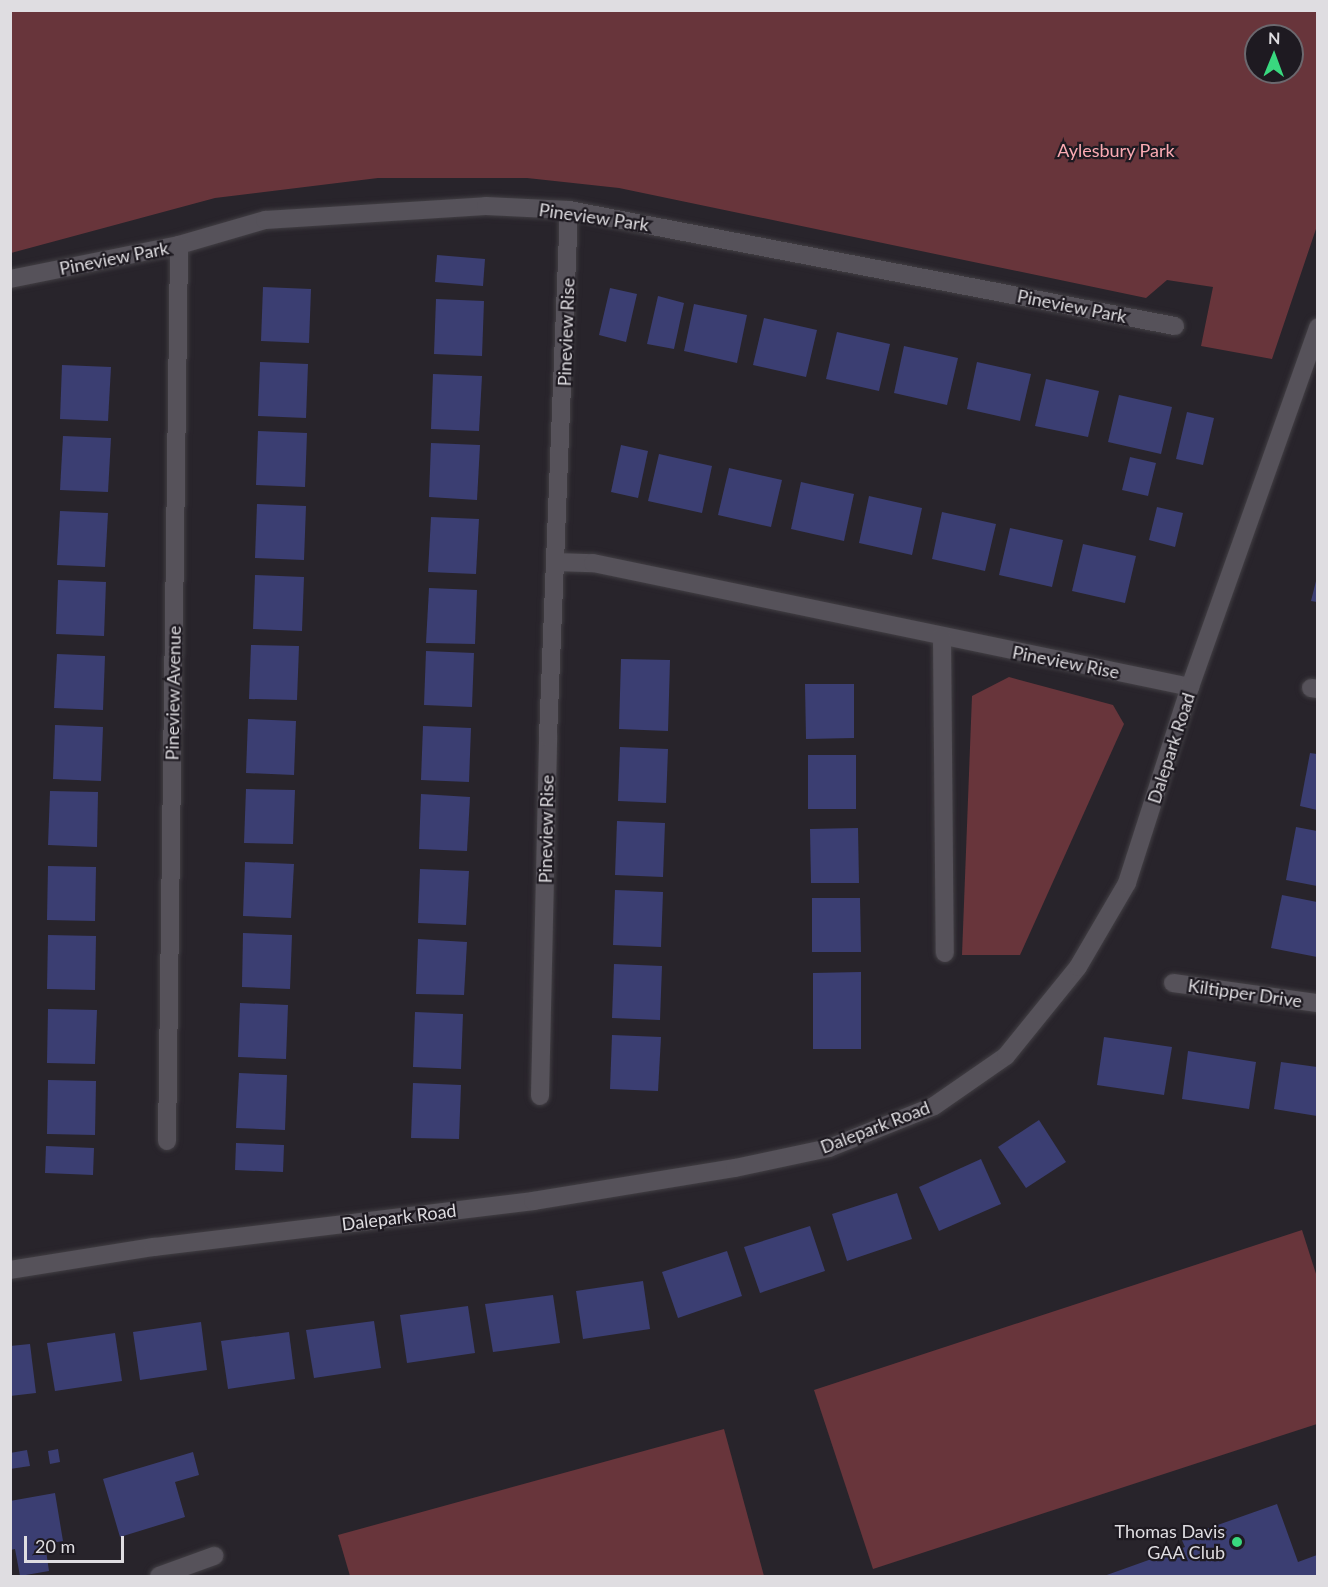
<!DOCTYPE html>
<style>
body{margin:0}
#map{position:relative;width:1328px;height:1587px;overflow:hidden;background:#28242b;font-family:Lato,sans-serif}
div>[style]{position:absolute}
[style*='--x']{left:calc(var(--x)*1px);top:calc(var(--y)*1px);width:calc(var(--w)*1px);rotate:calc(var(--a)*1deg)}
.green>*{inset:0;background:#68353b}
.building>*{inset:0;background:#3b3e72}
.roads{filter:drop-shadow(0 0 2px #423f44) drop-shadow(0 0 2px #423f44)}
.street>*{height:18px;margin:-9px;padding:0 9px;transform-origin:9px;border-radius:9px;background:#56525a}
.dots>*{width:16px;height:16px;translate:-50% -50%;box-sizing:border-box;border:3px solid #1e1a21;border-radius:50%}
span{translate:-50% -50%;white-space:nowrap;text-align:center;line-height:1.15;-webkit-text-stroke:4.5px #1e1a21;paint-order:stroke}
.park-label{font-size:18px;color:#fbabb3}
.street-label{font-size:18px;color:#dfdde1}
.poi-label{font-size:18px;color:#dfdde1}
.right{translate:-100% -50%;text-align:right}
.frame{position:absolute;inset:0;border:12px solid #dfdde1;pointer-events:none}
.north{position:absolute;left:1244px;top:24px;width:60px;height:60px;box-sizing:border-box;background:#1e1a21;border:2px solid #6b686e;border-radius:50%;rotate:1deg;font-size:16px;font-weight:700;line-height:24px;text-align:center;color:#dfdde1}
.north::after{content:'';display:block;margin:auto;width:21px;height:27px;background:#39d87f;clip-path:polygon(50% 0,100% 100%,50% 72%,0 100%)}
.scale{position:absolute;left:24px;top:1536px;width:100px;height:27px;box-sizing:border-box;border:3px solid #dfdde1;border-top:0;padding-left:8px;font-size:18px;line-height:21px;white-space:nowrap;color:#dfdde1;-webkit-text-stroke:4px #1e1a21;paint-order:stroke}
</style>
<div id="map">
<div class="green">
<div style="clip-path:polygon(evenodd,11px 10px,1317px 11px,1317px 226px,1272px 359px,1201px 346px,1213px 287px,1167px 280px,1146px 298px,619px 188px,527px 178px,378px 178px,215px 198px,11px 253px,11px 10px,1256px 36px,1292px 36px,1292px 72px,1256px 72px,1256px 36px)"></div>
<div style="clip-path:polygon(1009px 677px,1113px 705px,1124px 724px,1020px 955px,962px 955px,972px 696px)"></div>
<div style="clip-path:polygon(1302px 1230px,1317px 1277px,1317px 1424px,873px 1569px,814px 1390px)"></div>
<div style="clip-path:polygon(724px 1429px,764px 1576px,350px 1576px,338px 1535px)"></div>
</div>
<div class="building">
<div style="clip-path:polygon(437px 255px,485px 259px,483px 286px,435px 282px)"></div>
<div style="clip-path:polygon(263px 287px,311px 289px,309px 343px,261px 341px)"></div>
<div style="clip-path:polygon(610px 288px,637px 294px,626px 342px,599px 335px)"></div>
<div style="clip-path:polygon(658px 296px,684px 303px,674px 349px,647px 344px)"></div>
<div style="clip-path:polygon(436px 299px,484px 301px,482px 356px,434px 354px)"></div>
<div style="clip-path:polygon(694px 304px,747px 315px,737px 363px,684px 351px)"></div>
<div style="clip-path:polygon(764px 318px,817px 330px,806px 377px,753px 365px)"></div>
<div style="clip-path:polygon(837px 332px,890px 344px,879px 391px,826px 379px)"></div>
<div style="clip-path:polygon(904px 346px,958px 358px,947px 405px,894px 393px)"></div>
<div style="clip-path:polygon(260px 362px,308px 364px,306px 418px,258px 416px)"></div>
<div style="clip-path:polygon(977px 362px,1031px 374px,1020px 421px,967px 409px)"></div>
<div style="clip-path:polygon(62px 365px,111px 367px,108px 421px,60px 419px)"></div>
<div style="clip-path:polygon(433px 374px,482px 376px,479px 431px,431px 429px)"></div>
<div style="clip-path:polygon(1046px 379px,1099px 391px,1088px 437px,1035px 426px)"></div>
<div style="clip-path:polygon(1119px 395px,1172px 407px,1161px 454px,1108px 442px)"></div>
<div style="clip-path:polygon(1187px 412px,1214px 418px,1203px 465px,1176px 459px)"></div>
<div style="clip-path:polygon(258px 431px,307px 433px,305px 487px,256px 485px)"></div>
<div style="clip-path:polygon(63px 436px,111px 438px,108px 492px,60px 490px)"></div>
<div style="clip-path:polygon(431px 443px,480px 445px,477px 500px,429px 497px)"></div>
<div style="clip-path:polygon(621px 445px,648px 451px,638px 498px,611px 492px)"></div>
<div style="clip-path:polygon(659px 454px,712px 466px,702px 513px,648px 501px)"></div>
<div style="clip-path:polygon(1130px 457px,1156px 463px,1148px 496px,1122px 490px)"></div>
<div style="clip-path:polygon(729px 468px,782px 480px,771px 527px,718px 515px)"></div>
<div style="clip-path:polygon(801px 482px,854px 494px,844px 541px,791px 529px)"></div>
<div style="clip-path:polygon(869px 496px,922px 508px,912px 555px,859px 543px)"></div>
<div style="clip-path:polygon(257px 504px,306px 506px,304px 560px,255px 558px)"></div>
<div style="clip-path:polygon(1157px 507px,1183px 513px,1175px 547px,1149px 540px)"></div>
<div style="clip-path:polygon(60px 511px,108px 513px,105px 567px,57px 565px)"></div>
<div style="clip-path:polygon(942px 512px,996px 524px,985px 571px,932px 559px)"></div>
<div style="clip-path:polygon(431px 517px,479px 519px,476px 574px,428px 572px)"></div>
<div style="clip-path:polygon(1010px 528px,1063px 540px,1052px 587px,999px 575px)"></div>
<div style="clip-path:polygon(1083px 544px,1136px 556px,1125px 603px,1072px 591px)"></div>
<div style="clip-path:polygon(255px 575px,304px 577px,302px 631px,253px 629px)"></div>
<div style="clip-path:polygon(1317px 577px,1317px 602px,1311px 601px)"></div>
<div style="clip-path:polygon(58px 580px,106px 582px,104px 636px,56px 634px)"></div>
<div style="clip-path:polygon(429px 588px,477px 590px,475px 644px,426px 643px)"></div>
<div style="clip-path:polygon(251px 645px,299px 646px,297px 700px,249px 699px)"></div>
<div style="clip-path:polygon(426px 651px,474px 653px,472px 707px,424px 705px)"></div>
<div style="clip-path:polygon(57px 654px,105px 656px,103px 710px,54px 708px)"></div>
<div style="clip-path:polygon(621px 659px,670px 660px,668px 731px,619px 729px)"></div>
<div style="clip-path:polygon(805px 684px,854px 684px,854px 738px,806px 739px)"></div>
<div style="clip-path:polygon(248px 719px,296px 721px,294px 775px,246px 773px)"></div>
<div style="clip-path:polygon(55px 725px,103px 727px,101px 781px,53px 779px)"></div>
<div style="clip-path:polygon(423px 726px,471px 728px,469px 782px,421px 780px)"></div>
<div style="clip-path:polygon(620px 747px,668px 749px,666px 803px,618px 801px)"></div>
<div style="clip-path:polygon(1310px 753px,1317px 754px,1317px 810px,1300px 806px)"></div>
<div style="clip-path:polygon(808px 755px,856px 755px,856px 809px,808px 809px)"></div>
<div style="clip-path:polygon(246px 789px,295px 790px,293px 844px,244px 843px)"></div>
<div style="clip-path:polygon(50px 791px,98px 792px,97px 847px,48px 845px)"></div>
<div style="clip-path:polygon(421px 794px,470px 797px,467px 851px,419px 849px)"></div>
<div style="clip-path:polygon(617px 821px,665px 823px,663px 877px,615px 875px)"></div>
<div style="clip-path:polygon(1296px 827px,1317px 831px,1317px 886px,1286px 880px)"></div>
<div style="clip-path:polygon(858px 828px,859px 883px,811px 883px,810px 829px)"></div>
<div style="clip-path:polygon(245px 862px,294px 864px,291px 918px,243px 916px)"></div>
<div style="clip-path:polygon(48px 866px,96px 867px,95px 921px,47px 920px)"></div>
<div style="clip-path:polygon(420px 869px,469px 871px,466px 925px,418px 923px)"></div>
<div style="clip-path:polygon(615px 890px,663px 892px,661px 947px,613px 945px)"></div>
<div style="clip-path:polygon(1282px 895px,1317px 902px,1317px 957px,1271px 948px)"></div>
<div style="clip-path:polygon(812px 898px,860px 898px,861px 952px,812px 952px)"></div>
<div style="clip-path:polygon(243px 933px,292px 935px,290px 989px,242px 987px)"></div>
<div style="clip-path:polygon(48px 935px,96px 936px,95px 990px,47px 989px)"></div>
<div style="clip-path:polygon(418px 939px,467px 942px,464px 995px,416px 994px)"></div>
<div style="clip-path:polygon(614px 964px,662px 966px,660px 1020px,612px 1018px)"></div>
<div style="clip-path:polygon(861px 972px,861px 1049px,813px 1049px,813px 973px)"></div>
<div style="clip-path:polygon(240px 1003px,288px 1005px,286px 1059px,238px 1057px)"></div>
<div style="clip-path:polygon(48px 1009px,97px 1010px,95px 1064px,47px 1063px)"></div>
<div style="clip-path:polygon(415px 1012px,463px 1014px,461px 1069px,413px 1067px)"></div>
<div style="clip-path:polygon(612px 1035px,661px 1037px,658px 1091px,610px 1089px)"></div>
<div style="clip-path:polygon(1104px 1037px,1172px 1047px,1164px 1095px,1097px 1085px)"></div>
<div style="clip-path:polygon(1188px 1051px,1256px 1062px,1249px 1109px,1182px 1099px)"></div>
<div style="clip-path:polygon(1281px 1062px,1317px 1067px,1317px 1116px,1274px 1109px)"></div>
<div style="clip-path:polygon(239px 1073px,287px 1075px,285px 1130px,236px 1128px)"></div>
<div style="clip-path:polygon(48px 1080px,96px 1081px,95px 1135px,47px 1134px)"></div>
<div style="clip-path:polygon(413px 1083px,461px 1085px,459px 1139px,411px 1138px)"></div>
<div style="clip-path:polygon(1039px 1120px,1066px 1162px,1026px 1188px,998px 1147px)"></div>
<div style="clip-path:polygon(236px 1143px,284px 1145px,283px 1172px,235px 1170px)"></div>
<div style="clip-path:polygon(46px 1146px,94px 1148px,93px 1175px,45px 1173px)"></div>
<div style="clip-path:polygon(981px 1159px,1001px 1204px,939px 1231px,919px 1187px)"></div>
<div style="clip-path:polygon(897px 1193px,912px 1239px,847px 1261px,832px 1214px)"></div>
<div style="clip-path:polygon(810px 1226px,825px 1271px,760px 1293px,744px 1247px)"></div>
<div style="clip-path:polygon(727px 1251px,742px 1296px,678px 1318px,662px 1272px)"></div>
<div style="clip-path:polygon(643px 1281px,650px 1329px,583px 1339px,576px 1291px)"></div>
<div style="clip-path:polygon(553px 1295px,560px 1343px,493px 1352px,485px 1304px)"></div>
<div style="clip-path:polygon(468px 1306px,475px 1353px,407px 1363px,400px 1315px)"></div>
<div style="clip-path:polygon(374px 1321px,381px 1368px,314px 1378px,306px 1330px)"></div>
<div style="clip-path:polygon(201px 1322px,207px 1370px,140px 1380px,133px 1332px)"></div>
<div style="clip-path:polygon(289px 1332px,295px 1379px,228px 1389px,221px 1341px)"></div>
<div style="clip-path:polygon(115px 1333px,122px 1381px,55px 1391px,47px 1343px)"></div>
<div style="clip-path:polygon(30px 1344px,36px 1393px,10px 1396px,10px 1346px)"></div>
<div style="clip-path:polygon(58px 1449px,60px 1462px,50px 1464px,48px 1451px)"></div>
<div style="clip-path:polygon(27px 1450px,30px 1466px,10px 1469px,10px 1453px)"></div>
<div style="clip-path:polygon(193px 1452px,199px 1475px,175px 1482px,185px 1517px,120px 1537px,103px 1479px)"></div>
<div style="clip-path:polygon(55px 1493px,63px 1541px,45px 1544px,49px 1571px,20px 1576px,15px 1549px,10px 1550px,10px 1501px)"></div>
<div style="clip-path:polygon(1277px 1504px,1298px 1562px,1317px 1555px,1317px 1576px,1104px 1576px,1185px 1547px,1181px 1538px)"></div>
</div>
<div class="roads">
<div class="street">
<div style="--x:10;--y:279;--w:172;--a:-11.4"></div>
<div style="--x:179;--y:245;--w:90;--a:-16.2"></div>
<div style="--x:265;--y:220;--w:221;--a:-3.6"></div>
<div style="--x:486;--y:206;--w:83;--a:2.8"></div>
<div style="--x:569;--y:210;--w:617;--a:10.84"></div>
<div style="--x:555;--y:562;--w:38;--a:2"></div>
<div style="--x:593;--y:563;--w:610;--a:11.73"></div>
<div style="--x:942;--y:637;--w:316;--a:89.5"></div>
<div style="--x:1311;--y:688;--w:7;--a:8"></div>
<div style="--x:1173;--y:983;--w:146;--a:7.9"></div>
<div style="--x:540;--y:1096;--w:359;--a:-88.7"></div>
<div style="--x:548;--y:737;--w:527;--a:-87.72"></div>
<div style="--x:167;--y:1141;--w:896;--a:-89.23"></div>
<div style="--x:10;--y:1270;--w:146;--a:-9.1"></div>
<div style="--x:154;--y:1247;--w:382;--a:-6.9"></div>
<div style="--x:533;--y:1201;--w:205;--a:-9.3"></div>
<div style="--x:735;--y:1168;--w:96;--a:-12"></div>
<div style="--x:829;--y:1148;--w:113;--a:-21.8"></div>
<div style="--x:934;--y:1106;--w:88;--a:-34.8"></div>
<div style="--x:1006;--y:1056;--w:114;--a:-51"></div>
<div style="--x:1078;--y:967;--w:97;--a:-59.7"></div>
<div style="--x:1127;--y:883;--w:206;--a:-72.2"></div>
<div style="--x:1190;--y:687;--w:382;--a:-70.4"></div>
<div style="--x:159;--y:1576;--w:59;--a:-20"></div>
</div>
</div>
<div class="dots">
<div style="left:1237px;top:1542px;background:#39d87f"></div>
</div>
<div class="park-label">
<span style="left:1116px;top:150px">Aylesbury Park</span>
</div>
<div class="street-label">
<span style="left:594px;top:217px;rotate:8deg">Pineview Park</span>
<span style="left:114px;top:258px;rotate:-11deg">Pineview Park</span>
<span style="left:1072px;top:306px;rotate:11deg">Pineview Park</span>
<span style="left:566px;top:332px;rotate:-88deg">Pineview Rise</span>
<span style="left:1066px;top:662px;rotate:11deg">Pineview Rise</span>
<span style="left:173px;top:693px;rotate:-89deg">Pineview Avenue</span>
<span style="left:1171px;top:748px;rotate:-72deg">Dalepark Road</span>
<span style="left:546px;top:829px;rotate:-89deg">Pineview Rise</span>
<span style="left:1245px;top:993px;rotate:8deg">Kiltipper Drive</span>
<span style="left:875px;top:1127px;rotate:-21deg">Dalepark Road</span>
<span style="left:399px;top:1217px;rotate:-7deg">Dalepark Road</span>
</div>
<div class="poi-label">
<span class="right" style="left:1225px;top:1542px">Thomas Davis<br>GAA Club</span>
</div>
<div class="frame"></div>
<div class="north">N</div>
<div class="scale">20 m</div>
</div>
